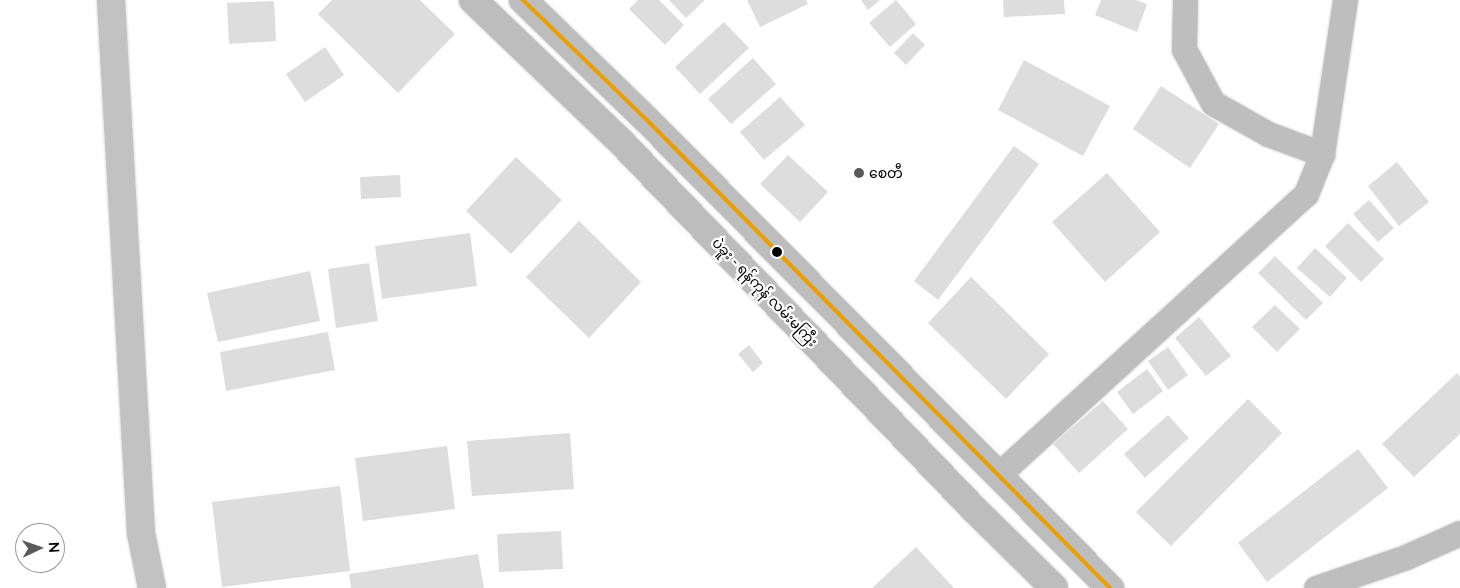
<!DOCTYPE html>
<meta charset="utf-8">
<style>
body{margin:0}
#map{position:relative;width:1460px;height:588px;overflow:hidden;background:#fff;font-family:Lato,"Noto Sans Myanmar",sans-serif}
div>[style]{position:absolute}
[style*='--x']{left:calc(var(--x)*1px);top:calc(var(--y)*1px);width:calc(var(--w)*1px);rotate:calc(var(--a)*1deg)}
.building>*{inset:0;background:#ddd}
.roads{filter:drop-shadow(0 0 1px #dbdbdb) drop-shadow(0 0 1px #dbdbdb)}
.street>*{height:25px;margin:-12.5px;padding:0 12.5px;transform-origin:12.5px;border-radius:12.5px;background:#bebebe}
.secondary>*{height:28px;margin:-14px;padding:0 14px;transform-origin:14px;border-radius:14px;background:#c2c2c2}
.highway>*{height:28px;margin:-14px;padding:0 14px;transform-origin:14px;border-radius:14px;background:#bdbdbd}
.bus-1>*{height:4px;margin:-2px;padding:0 2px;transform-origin:2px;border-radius:2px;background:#eb9e00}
.dots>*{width:14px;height:14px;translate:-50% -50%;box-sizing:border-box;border:2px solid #fff;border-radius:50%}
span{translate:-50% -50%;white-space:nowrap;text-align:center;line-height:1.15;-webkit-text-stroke:4.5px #fff;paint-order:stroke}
.poi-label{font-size:14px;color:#000}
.left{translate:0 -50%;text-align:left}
.street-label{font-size:14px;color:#000}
.north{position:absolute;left:15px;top:523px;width:50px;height:50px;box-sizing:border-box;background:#fff;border:1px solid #999;border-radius:50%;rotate:87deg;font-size:14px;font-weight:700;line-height:20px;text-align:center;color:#000}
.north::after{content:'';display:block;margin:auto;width:18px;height:22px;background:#595959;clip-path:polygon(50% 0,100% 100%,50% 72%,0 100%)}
</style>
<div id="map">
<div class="building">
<div style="clip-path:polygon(332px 0,420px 0,455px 34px,398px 93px,318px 14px)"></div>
<div style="clip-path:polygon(638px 0,659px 0,684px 25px,665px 45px,629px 9px)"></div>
<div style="clip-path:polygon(669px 0,705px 0,686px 18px)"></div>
<div style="clip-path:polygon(747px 0,806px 0,808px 4px,760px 27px)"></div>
<div style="clip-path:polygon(861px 0,880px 0,868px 10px)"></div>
<div style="clip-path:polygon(896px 0,916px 24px,890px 47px,869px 23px)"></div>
<div style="clip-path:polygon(1003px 0,1064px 0,1065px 14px,1004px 17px)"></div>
<div style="clip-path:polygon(1101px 0,1136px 0,1147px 4px,1137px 32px,1095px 15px)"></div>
<div style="clip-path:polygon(274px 1px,276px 41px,229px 44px,227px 3px)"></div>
<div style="clip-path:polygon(724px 22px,749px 48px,700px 94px,675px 67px)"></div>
<div style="clip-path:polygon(913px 33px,925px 45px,906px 65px,894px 53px)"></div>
<div style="clip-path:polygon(325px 47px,344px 75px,305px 102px,286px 74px)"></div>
<div style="clip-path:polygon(753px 58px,776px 84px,731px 124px,708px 99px)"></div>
<div style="clip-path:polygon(1024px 60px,1110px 106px,1083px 156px,998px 110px)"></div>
<div style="clip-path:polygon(1161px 86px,1219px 124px,1190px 168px,1133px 129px)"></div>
<div style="clip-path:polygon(780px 97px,805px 125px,764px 160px,740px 132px)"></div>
<div style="clip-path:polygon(1014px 146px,1039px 164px,938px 300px,914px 281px)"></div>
<div style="clip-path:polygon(788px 155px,828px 192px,800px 222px,760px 184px)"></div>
<div style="clip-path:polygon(516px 157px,562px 200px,511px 254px,466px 211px)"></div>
<div style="clip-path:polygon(1397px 162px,1429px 202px,1399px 226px,1368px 186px)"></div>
<div style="clip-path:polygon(1107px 173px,1160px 232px,1105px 282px,1052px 222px)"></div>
<div style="clip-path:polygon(400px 175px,401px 197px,361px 199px,360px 177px)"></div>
<div style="clip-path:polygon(1369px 200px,1394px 228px,1378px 242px,1353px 214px)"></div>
<div style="clip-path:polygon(579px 221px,641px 282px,589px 338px,526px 277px)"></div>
<div style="clip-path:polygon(1348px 223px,1384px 259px,1361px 282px,1325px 246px)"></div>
<div style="clip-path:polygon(470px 233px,477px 286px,382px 299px,375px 246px)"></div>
<div style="clip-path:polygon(1315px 248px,1347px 278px,1330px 297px,1297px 268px)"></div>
<div style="clip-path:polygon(1275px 256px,1323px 303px,1306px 320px,1258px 273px)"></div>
<div style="clip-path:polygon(369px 263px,378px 321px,336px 328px,328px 269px)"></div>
<div style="clip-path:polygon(310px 271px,320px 321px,218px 342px,207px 293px)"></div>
<div style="clip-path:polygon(971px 277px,1049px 354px,1006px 399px,928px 323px)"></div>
<div style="clip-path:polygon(1275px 305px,1300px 329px,1277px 352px,1252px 327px)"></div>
<div style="clip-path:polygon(1199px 317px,1231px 356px,1206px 376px,1175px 338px)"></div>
<div style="clip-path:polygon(328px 332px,335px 370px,226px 391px,220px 352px)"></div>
<div style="clip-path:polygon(749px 345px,763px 363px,753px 372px,738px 354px)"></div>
<div style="clip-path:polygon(1168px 347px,1188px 375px,1168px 390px,1148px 361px)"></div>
<div style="clip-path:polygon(1147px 369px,1163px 391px,1133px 414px,1117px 392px)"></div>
<div style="clip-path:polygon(1457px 373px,1460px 377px,1460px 434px,1414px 477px,1382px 444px)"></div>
<div style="clip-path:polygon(1248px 399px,1282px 433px,1171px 546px,1136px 512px)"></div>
<div style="clip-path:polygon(1103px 401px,1128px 429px,1079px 473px,1053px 444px)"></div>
<div style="clip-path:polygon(1168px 415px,1189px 438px,1145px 478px,1124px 454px)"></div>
<div style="clip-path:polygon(570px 433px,574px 489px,472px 496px,467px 441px)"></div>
<div style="clip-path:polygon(447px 446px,455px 509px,363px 521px,355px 458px)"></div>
<div style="clip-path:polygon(1358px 449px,1388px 488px,1267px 582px,1238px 543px)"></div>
<div style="clip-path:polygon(340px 486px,350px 571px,222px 587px,212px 502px)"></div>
<div style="clip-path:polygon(561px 531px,563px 569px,499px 572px,497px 534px)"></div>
<div style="clip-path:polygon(916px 547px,954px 588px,872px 588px)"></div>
<div style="clip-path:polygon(478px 554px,484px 588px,351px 588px,349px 574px)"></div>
</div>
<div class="roads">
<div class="street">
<div style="--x:1185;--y:0;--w:49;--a:91.2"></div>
<div style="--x:1184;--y:49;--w:61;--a:61.8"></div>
<div style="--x:1213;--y:103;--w:63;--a:29.4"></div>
<div style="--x:1268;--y:134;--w:58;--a:20.3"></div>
<div style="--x:998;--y:475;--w:417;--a:-42.4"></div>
<div style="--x:1306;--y:194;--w:43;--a:-68.2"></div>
<div style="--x:1322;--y:154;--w:156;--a:-81.5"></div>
<div style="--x:1316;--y:588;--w:95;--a:-19"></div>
<div style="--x:1406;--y:557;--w:59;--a:-24"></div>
</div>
<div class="secondary">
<div style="--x:111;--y:0;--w:534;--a:86.78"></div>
<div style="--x:141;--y:533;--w:56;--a:78.7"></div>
</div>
<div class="highway">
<div style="--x:473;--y:0;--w:207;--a:43.8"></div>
<div style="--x:622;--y:143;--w:505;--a:46.12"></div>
<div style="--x:972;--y:507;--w:115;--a:44.6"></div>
<div style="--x:523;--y:0;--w:171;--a:44.1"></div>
<div style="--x:646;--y:119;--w:660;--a:45.31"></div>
</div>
</div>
<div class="bus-1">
<div style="--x:523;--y:0;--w:171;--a:44.1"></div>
<div style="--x:646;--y:119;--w:660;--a:45.31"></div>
</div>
<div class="dots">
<div style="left:859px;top:173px;background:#595959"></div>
<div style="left:777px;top:252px;background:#000"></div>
</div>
<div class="poi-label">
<span class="left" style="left:869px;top:173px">စေတီ</span>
</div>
<div class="street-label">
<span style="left:765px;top:292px;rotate:46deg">ပဲခူး - ရန်ကုန် လမ်းမကြီး</span>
</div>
<div class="north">N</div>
</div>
